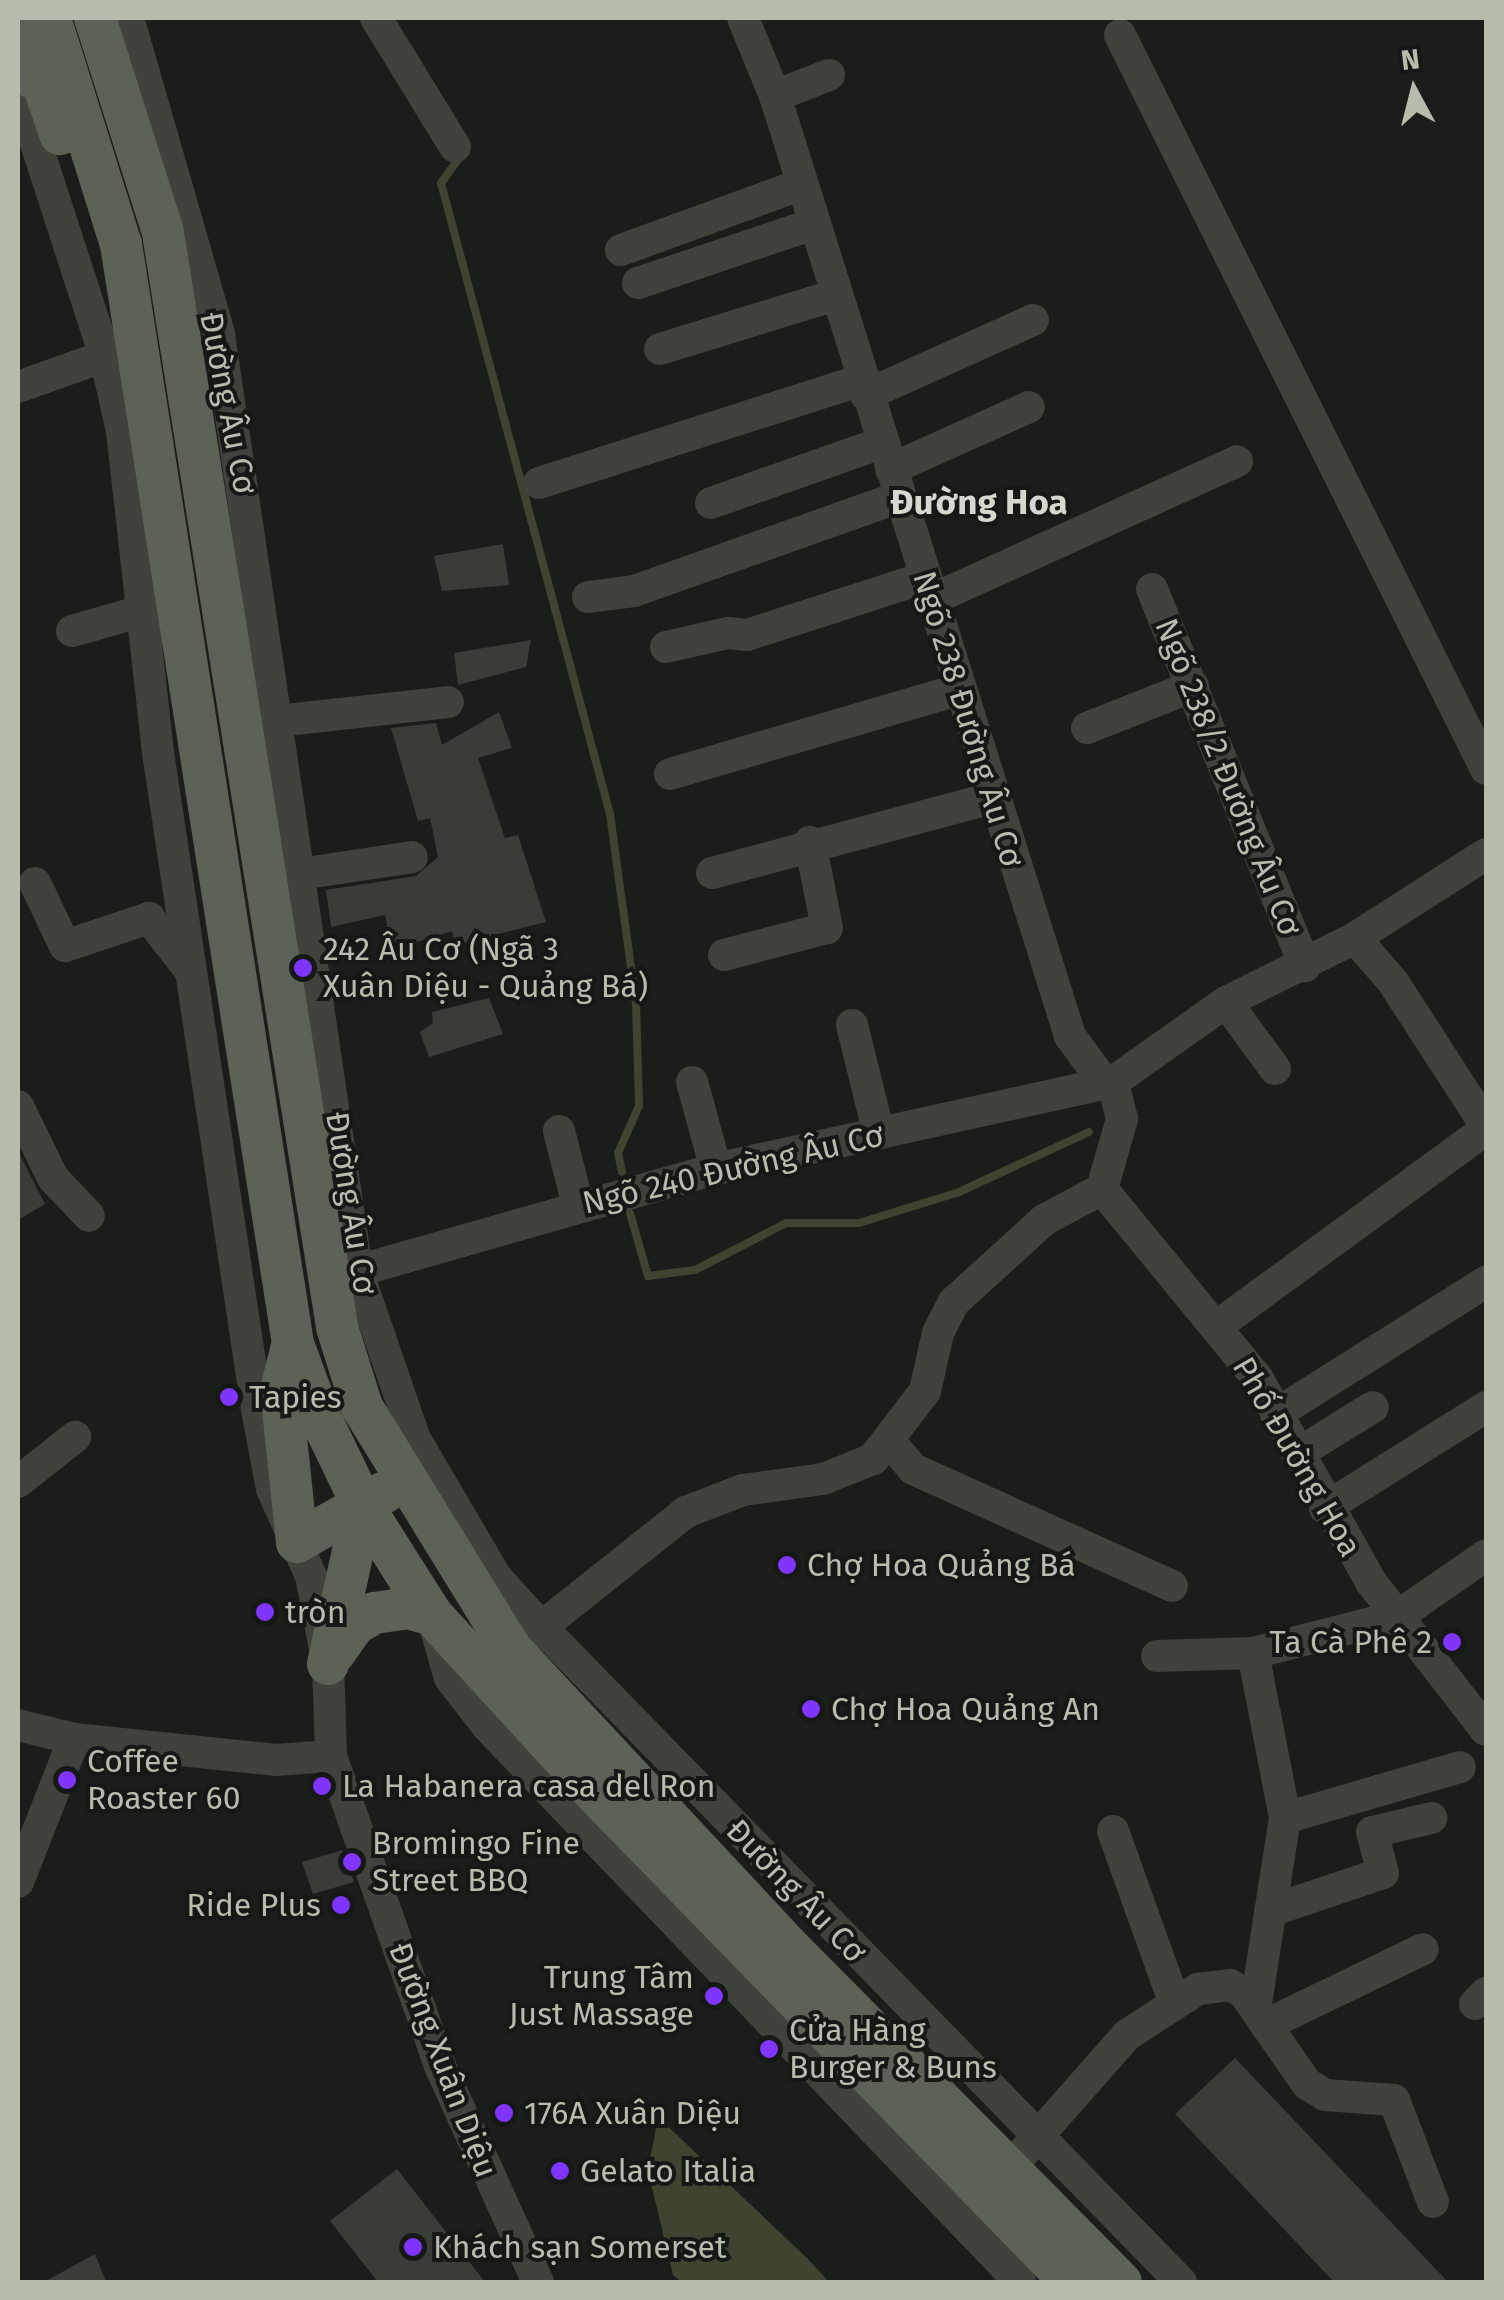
<!DOCTYPE html>
<meta charset="utf-8">
<style>
body{margin:0}
#map{position:relative;width:1504px;height:2300px;overflow:hidden;background:#1b1d1b;font-family:"Fira Sans",sans-serif}
div>[style]{position:absolute}
[style*='--x']{left:calc(var(--x)*1px);top:calc(var(--y)*1px);width:calc(var(--w)*1px);rotate:calc(var(--a)*1deg)}
.water>*{inset:0;background:#40432f}
.stream>*{height:8px;margin:-4px;padding:0 4px;transform-origin:4px;border-radius:4px;background:#40432f}
.building>*{inset:0;background:#3a3c38}
.minor>*{height:32px;margin:-16px;padding:0 16px;transform-origin:16px;border-radius:16px;background:#3f433b}
.major>*{height:42px;margin:-21px;padding:0 21px;transform-origin:21px;border-radius:21px;background:#5d6257}
.dots>*{width:28px;height:28px;translate:-50% -50%;box-sizing:border-box;border:5px solid #161816;border-radius:50%}
span{translate:-50% -50%;white-space:nowrap;text-align:center;line-height:1.15;-webkit-text-stroke:8px #161816;paint-order:stroke}
.street-label{font-size:32px;color:#b7bdad}
.poi-label{font-size:32px;color:#b7bdad}
.left{translate:0 -50%;text-align:left}
.right{translate:-100% -50%;text-align:right}
.neighbourhood-label{font-size:35px;color:#d4d9ce;font-weight:700}
.frame{position:absolute;inset:0;border:20px solid #b7bdad;pointer-events:none}
.north{position:absolute;left:1364px;top:40px;width:100px;height:100px;-webkit-text-stroke:8px #161816;paint-order:stroke;rotate:353deg;font-size:28px;font-weight:700;line-height:40px;text-align:center;color:#b7bdad}
.north::after{content:'';display:block;margin:auto;width:35px;height:45px;background:#b7bdad;clip-path:polygon(50% 0,100% 100%,50% 72%,0 100%)}
</style>
<div id="map">
<div class="water">
<div style="clip-path:polygon(658px 2117px,808px 2259px,829px 2282px,682px 2282px,673px 2275px,648px 2171px)"></div>
</div>
<div class="stream">
<div style="--x:460;--y:157;--w:32;--a:126"></div>
<div style="--x:441;--y:183;--w:653;--a:75.01"></div>
<div style="--x:610;--y:814;--w:192;--a:82.2"></div>
<div style="--x:636;--y:1004;--w:102;--a:88.3"></div>
<div style="--x:639;--y:1106;--w:51;--a:114.1"></div>
<div style="--x:618;--y:1153;--w:19;--a:78"></div>
<div style="--x:630;--y:1213;--w:66;--a:74.1"></div>
<div style="--x:648;--y:1276;--w:47;--a:-7.3"></div>
<div style="--x:695;--y:1270;--w:102;--a:-27.3"></div>
<div style="--x:786;--y:1223;--w:73;--a:0"></div>
<div style="--x:859;--y:1223;--w:105;--a:-17.2"></div>
<div style="--x:959;--y:1192;--w:143;--a:-24.8"></div>
</div>
<div class="building">
<div style="clip-path:polygon(503px 544px,509px 585px,442px 591px,434px 556px)"></div>
<div style="clip-path:polygon(531px 640px,526px 667px,458px 685px,454px 653px)"></div>
<div style="clip-path:polygon(499px 712px,512px 748px,478px 758px,505px 838px,518px 835px,546px 922px,455px 945px,452px 931px,392px 950px,385px 915px,331px 927px,326px 890px,416px 876px,438px 857px,430px 818px,418px 821px,391px 728px,436px 723px,442px 745px)"></div>
<div style="clip-path:polygon(489px 998px,503px 1034px,429px 1057px,420px 1032px,433px 1023px,432px 1012px)"></div>
<div style="clip-path:polygon(18px 1151px,45px 1204px,18px 1220px)"></div>
<div style="clip-path:polygon(343px 1850px,354px 1882px,313px 1894px,302px 1862px)"></div>
<div style="clip-path:polygon(1235px 2058px,1448px 2282px,1334px 2282px,1175px 2114px)"></div>
<div style="clip-path:polygon(397px 2169px,485px 2282px,378px 2282px,330px 2221px)"></div>
<div style="clip-path:polygon(95px 2254px,106px 2282px,44px 2282px)"></div>
</div>
<div class="minor">
<div style="--x:128;--y:18;--w:329;--a:73.9"></div>
<div style="--x:219;--y:334;--w:947;--a:81.62"></div>
<div style="--x:357;--y:1271;--w:178;--a:71"></div>
<div style="--x:415;--y:1439;--w:160;--a:59.6"></div>
<div style="--x:496;--y:1577;--w:70;--a:47.9"></div>
<div style="--x:543;--y:1629;--w:913;--a:45.67"></div>
<div style="--x:376;--y:18;--w:151;--a:58.5"></div>
<div style="--x:1120;--y:35;--w:820;--a:63.5"></div>
<div style="--x:18;--y:88;--w:282;--a:72"></div>
<div style="--x:105;--y:356;--w:77;--a:77.2"></div>
<div style="--x:122;--y:431;--w:330;--a:83.6"></div>
<div style="--x:159;--y:759;--w:663;--a:81.42"></div>
<div style="--x:258;--y:1415;--w:75;--a:79.3"></div>
<div style="--x:272;--y:1489;--w:95;--a:65.9"></div>
<div style="--x:311;--y:1576;--w:90;--a:79.1"></div>
<div style="--x:328;--y:1664;--w:92;--a:88.1"></div>
<div style="--x:331;--y:1756;--w:329;--a:70.6"></div>
<div style="--x:440;--y:2066;--w:237;--a:65.6"></div>
<div style="--x:775;--y:96;--w:58;--a:-21.3"></div>
<div style="--x:621;--y:250;--w:190;--a:-20"></div>
<div style="--x:638;--y:283;--w:185;--a:-18.6"></div>
<div style="--x:660;--y:349;--w:183;--a:-17.1"></div>
<div style="--x:18;--y:387;--w:92;--a:-19.6"></div>
<div style="--x:866;--y:395;--w:183;--a:-24.2"></div>
<div style="--x:891;--y:469;--w:151;--a:-24.2"></div>
<div style="--x:539;--y:483;--w:338;--a:-17.7"></div>
<div style="--x:711;--y:503;--w:180;--a:-19.4"></div>
<div style="--x:1152;--y:589;--w:407;--a:67.9"></div>
<div style="--x:588;--y:597;--w:46;--a:-7.4"></div>
<div style="--x:634;--y:591;--w:282;--a:-19.5"></div>
<div style="--x:931;--y:600;--w:336;--a:-24.4"></div>
<div style="--x:72;--y:631;--w:73;--a:-15.9"></div>
<div style="--x:666;--y:647;--w:64;--a:-12.7"></div>
<div style="--x:728;--y:633;--w:19;--a:6"></div>
<div style="--x:747;--y:635;--w:185;--a:-17.9"></div>
<div style="--x:277;--y:721;--w:172;--a:-6.3"></div>
<div style="--x:1087;--y:728;--w:114;--a:-21.6"></div>
<div style="--x:670;--y:774;--w:300;--a:-16.3"></div>
<div style="--x:712;--y:873;--w:289;--a:-15"></div>
<div style="--x:300;--y:874;--w:113;--a:-8.6"></div>
<div style="--x:35;--y:883;--w:70;--a:64.5"></div>
<div style="--x:65;--y:946;--w:89;--a:-18.4"></div>
<div style="--x:149;--y:918;--w:65;--a:51.9"></div>
<div style="--x:1355;--y:938;--w:58;--a:49.2"></div>
<div style="--x:1393;--y:982;--w:171;--a:57.1"></div>
<div style="--x:724;--y:955;--w:106;--a:-14.7"></div>
<div style="--x:827;--y:928;--w:88;--a:-101.2"></div>
<div style="--x:1226;--y:1002;--w:83;--a:53.8"></div>
<div style="--x:852;--y:1025;--w:112;--a:76.1"></div>
<div style="--x:692;--y:1082;--w:90;--a:74.6"></div>
<div style="--x:18;--y:1106;--w:80;--a:64.1"></div>
<div style="--x:53;--y:1178;--w:52;--a:46.5"></div>
<div style="--x:559;--y:1131;--w:76;--a:75.6"></div>
<div style="--x:1102;--y:1189;--w:246;--a:50.6"></div>
<div style="--x:1258;--y:1379;--w:232;--a:60.9"></div>
<div style="--x:1371;--y:1582;--w:187;--a:52.2"></div>
<div style="--x:357;--y:1271;--w:373;--a:-15.9"></div>
<div style="--x:716;--y:1169;--w:406;--a:-12.4"></div>
<div style="--x:1113;--y:1082;--w:138;--a:-35.3"></div>
<div style="--x:1226;--y:1002;--w:144;--a:-26.4"></div>
<div style="--x:1355;--y:938;--w:156;--a:-32.7"></div>
<div style="--x:1217;--y:1326;--w:333;--a:-36.2"></div>
<div style="--x:1276;--y:1414;--w:248;--a:-32.2"></div>
<div style="--x:889;--y:1441;--w:37;--a:49"></div>
<div style="--x:913;--y:1469;--w:284;--a:24.3"></div>
<div style="--x:1297;--y:1454;--w:89;--a:-31.7"></div>
<div style="--x:18;--y:1482;--w:73;--a:-38.3"></div>
<div style="--x:1325;--y:1508;--w:190;--a:-32.1"></div>
<div style="--x:433;--y:1619;--w:61;--a:73.9"></div>
<div style="--x:450;--y:1678;--w:62;--a:52.2"></div>
<div style="--x:488;--y:1727;--w:769;--a:46.21"></div>
<div style="--x:525;--y:1640;--w:206;--a:-38.5"></div>
<div style="--x:686;--y:1512;--w:61;--a:-21.1"></div>
<div style="--x:743;--y:1490;--w:81;--a:-7.8"></div>
<div style="--x:823;--y:1479;--w:54;--a:-21.8"></div>
<div style="--x:873;--y:1459;--w:86;--a:-52.6"></div>
<div style="--x:925;--y:1391;--w:59;--a:-77.4"></div>
<div style="--x:938;--y:1333;--w:35;--a:-63"></div>
<div style="--x:954;--y:1302;--w:122;--a:-42.3"></div>
<div style="--x:1044;--y:1220;--w:66;--a:-28.1"></div>
<div style="--x:1102;--y:1189;--w:73;--a:-74.1"></div>
<div style="--x:1122;--y:1119;--w:38;--a:-104"></div>
<div style="--x:1113;--y:1082;--w:14;--a:-159"></div>
<div style="--x:1100;--y:1077;--w:51;--a:-126.2"></div>
<div style="--x:1070;--y:1036;--w:985;--a:-107.42"></div>
<div style="--x:775;--y:96;--w:84;--a:-112.3"></div>
<div style="--x:1253;--y:1653;--w:168;--a:79"></div>
<div style="--x:1285;--y:1818;--w:193;--a:98.9"></div>
<div style="--x:1157;--y:1656;--w:96;--a:-1.8"></div>
<div style="--x:1253;--y:1653;--w:150;--a:-14.3"></div>
<div style="--x:1398;--y:1616;--w:107;--a:-34.7"></div>
<div style="--x:18;--y:1725;--w:58;--a:14"></div>
<div style="--x:74;--y:1739;--w:203;--a:5.9"></div>
<div style="--x:276;--y:1760;--w:55;--a:-4.2"></div>
<div style="--x:1285;--y:1818;--w:182;--a:-16.2"></div>
<div style="--x:1113;--y:1831;--w:181;--a:70.3"></div>
<div style="--x:18;--y:1882;--w:154;--a:-68.6"></div>
<div style="--x:1270;--y:1911;--w:119;--a:-18.6"></div>
<div style="--x:1383;--y:1873;--w:42;--a:-105"></div>
<div style="--x:1372;--y:1832;--w:61;--a:-13.3"></div>
<div style="--x:1475;--y:2004;--w:16;--a:-45"></div>
<div style="--x:1266;--y:2025;--w:174;--a:-25.8"></div>
<div style="--x:1023;--y:2153;--w:157;--a:-48.6"></div>
<div style="--x:1127;--y:2035;--w:85;--a:-32.9"></div>
<div style="--x:1198;--y:1989;--w:32;--a:-7"></div>
<div style="--x:1230;--y:1985;--w:16;--a:30"></div>
<div style="--x:1244;--y:1993;--w:111;--a:55.3"></div>
<div style="--x:1307;--y:2084;--w:21;--a:31"></div>
<div style="--x:1325;--y:2095;--w:69;--a:4.1"></div>
<div style="--x:1394;--y:2100;--w:109;--a:69.1"></div>
</div>
<div class="major">
<div style="--x:50;--y:18;--w:237;--a:72.6"></div>
<div style="--x:121;--y:244;--w:1113;--a:81.11"></div>
<div style="--x:293;--y:1344;--w:78;--a:69.7"></div>
<div style="--x:320;--y:1417;--w:99;--a:64.2"></div>
<div style="--x:363;--y:1506;--w:129;--a:57.7"></div>
<div style="--x:432;--y:1615;--w:239;--a:47.5"></div>
<div style="--x:593;--y:1791;--w:685;--a:45.77"></div>
<div style="--x:95;--y:18;--w:225;--a:72.4"></div>
<div style="--x:163;--y:233;--w:1108;--a:80.96"></div>
<div style="--x:337;--y:1327;--w:84;--a:72.6"></div>
<div style="--x:362;--y:1407;--w:283;--a:58.4"></div>
<div style="--x:510;--y:1648;--w:409;--a:47"></div>
<div style="--x:789;--y:1947;--w:472;--a:45.3"></div>
<div style="--x:18;--y:24;--w:24;--a:68"></div>
<div style="--x:27;--y:46;--w:18;--a:119"></div>
<div style="--x:18;--y:69;--w:29;--a:31"></div>
<div style="--x:43;--y:84;--w:53;--a:71.2"></div>
<div style="--x:292;--y:1346;--w:45;--a:104"></div>
<div style="--x:281;--y:1390;--w:153;--a:84"></div>
<div style="--x:297;--y:1542;--w:101;--a:-29.6"></div>
<div style="--x:333;--y:1655;--w:38;--a:-55"></div>
<div style="--x:355;--y:1624;--w:22;--a:-30"></div>
<div style="--x:374;--y:1613;--w:34;--a:-8"></div>
<div style="--x:408;--y:1608;--w:25;--a:16"></div>
<div style="--x:328;--y:1664;--w:162;--a:-77.5"></div>
</div>
<div class="dots">
<div style="left:303px;top:968px;background:#7f35fb"></div>
<div style="left:229px;top:1397px;background:#7f35fb"></div>
<div style="left:787px;top:1565px;background:#7f35fb"></div>
<div style="left:265px;top:1612px;background:#7f35fb"></div>
<div style="left:1452px;top:1642px;background:#7f35fb"></div>
<div style="left:811px;top:1709px;background:#7f35fb"></div>
<div style="left:67px;top:1780px;background:#7f35fb"></div>
<div style="left:322px;top:1786px;background:#7f35fb"></div>
<div style="left:352px;top:1862px;background:#7f35fb"></div>
<div style="left:341px;top:1905px;background:#7f35fb"></div>
<div style="left:714px;top:1996px;background:#7f35fb"></div>
<div style="left:769px;top:2049px;background:#7f35fb"></div>
<div style="left:504px;top:2113px;background:#7f35fb"></div>
<div style="left:560px;top:2171px;background:#7f35fb"></div>
<div style="left:413px;top:2247px;background:#7f35fb"></div>
</div>
<div class="street-label">
<span style="left:228px;top:403px;rotate:79deg">Đường Âu Cơ</span>
<span style="left:968px;top:719px;rotate:73deg">Ngõ 238 Đường Âu Cơ</span>
<span style="left:1228px;top:777px;rotate:68deg">Ngõ 238/2 Đường Âu Cơ</span>
<span style="left:733px;top:1169px;rotate:-13deg">Ngõ 240 Đường Âu Cơ</span>
<span style="left:351px;top:1203px;rotate:81deg">Đường Âu Cơ</span>
<span style="left:1297px;top:1457px;rotate:60deg">Phố Đường Hoa</span>
<span style="left:796px;top:1891px;rotate:46deg">Đường Âu Cơ</span>
<span style="left:443px;top:2060px;rotate:69deg">Đường Xuân Diệu</span>
</div>
<div class="poi-label">
<span class="left" style="left:323px;top:968px">242 Âu Cơ (Ngã 3<br>Xuân Diệu - Quảng Bá)</span>
<span class="left" style="left:249px;top:1397px">Tapies</span>
<span class="left" style="left:807px;top:1565px">Chợ Hoa Quảng Bá</span>
<span class="left" style="left:285px;top:1612px">tròn</span>
<span class="right" style="left:1432px;top:1642px">Ta Cà Phê 2</span>
<span class="left" style="left:831px;top:1709px">Chợ Hoa Quảng An</span>
<span class="left" style="left:87px;top:1780px">Coffee<br>Roaster 60</span>
<span class="left" style="left:342px;top:1786px">La Habanera casa del Ron</span>
<span class="left" style="left:372px;top:1862px">Bromingo Fine<br>Street BBQ</span>
<span class="right" style="left:321px;top:1905px">Ride Plus</span>
<span class="right" style="left:694px;top:1996px">Trung Tâm<br>Just Massage</span>
<span class="left" style="left:789px;top:2049px">Cửa Hàng<br>Burger &amp; Buns</span>
<span class="left" style="left:524px;top:2113px">176A Xuân Diệu</span>
<span class="left" style="left:580px;top:2171px">Gelato Italia</span>
<span class="left" style="left:433px;top:2247px">Khách sạn Somerset</span>
</div>
<div class="neighbourhood-label">
<span style="left:979px;top:502px">Đường Hoa</span>
</div>
<div class="frame"></div>
<div class="north">N</div>
</div>
